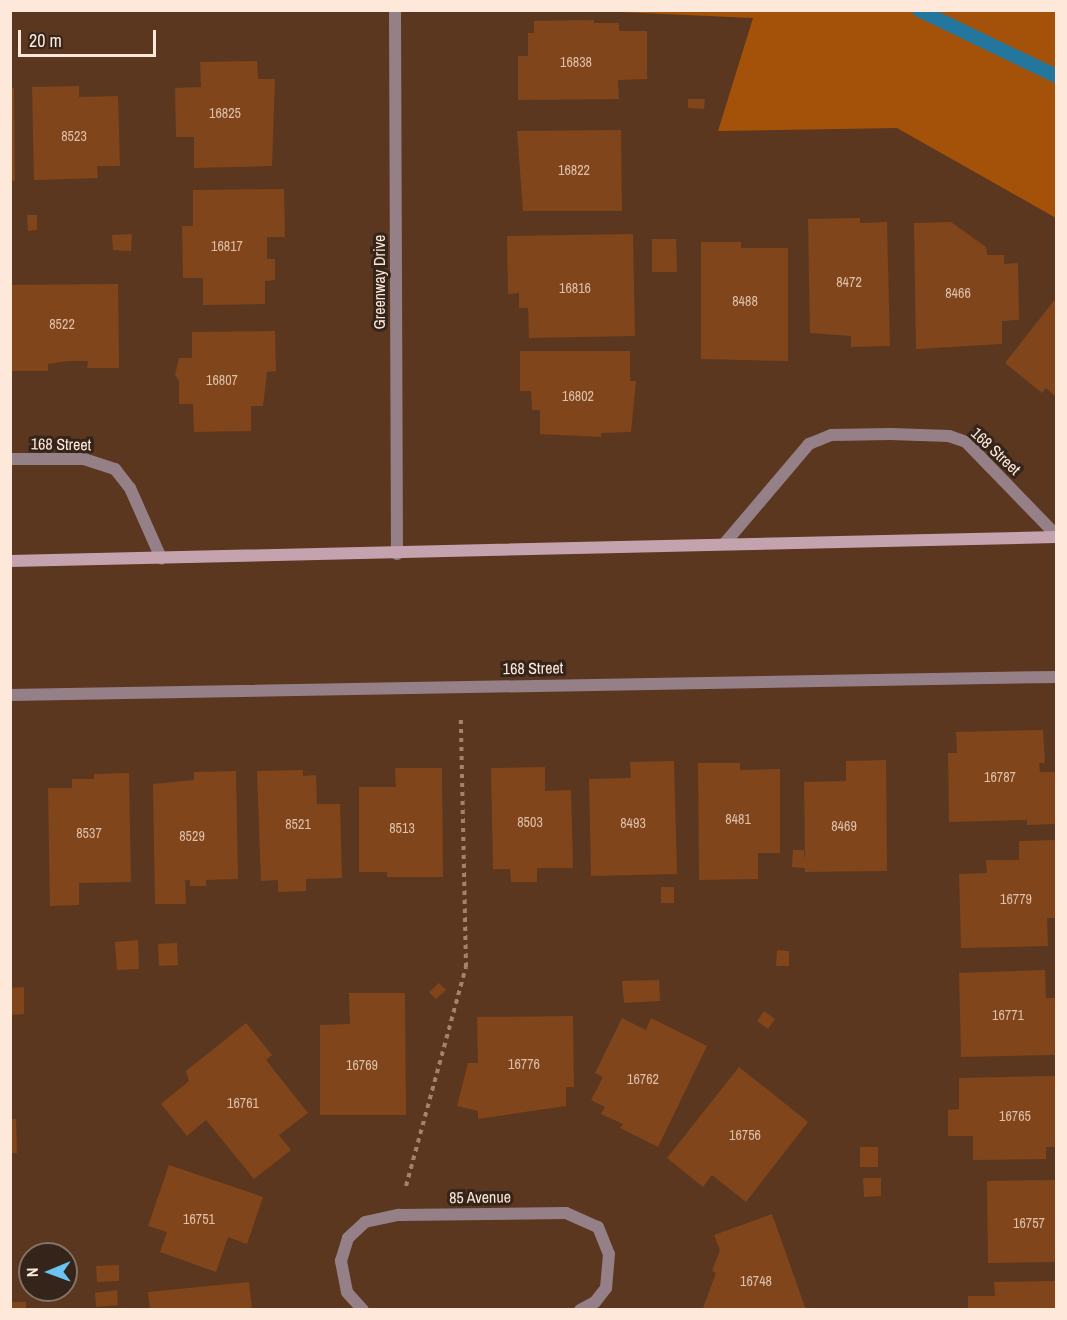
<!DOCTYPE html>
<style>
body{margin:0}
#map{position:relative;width:1067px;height:1320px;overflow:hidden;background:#5b3720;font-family:"Archivo Narrow",sans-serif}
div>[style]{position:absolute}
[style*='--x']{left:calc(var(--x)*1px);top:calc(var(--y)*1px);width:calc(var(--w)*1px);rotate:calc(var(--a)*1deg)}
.forest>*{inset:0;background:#a45209}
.stream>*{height:14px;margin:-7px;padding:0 7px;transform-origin:7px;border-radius:7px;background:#23779e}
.building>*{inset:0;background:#80451a}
.path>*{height:4px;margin-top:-2px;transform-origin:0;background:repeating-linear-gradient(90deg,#a1836f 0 4.5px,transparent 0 9px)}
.minor>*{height:12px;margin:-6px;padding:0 6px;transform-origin:6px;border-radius:6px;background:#958088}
.secondary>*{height:12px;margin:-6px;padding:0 6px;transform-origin:6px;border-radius:6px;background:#c4a3af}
span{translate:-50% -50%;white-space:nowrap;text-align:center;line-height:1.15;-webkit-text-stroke:6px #342419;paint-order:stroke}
.number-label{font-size:14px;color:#debfaa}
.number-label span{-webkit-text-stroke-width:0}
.street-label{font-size:16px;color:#fee8da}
.frame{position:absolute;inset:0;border:12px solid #fee8da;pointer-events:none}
.north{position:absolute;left:18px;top:1242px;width:60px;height:60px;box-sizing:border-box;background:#342419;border:2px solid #857266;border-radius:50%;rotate:269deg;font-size:16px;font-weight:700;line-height:24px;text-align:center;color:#fee8da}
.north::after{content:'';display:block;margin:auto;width:21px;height:27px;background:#6ac3f1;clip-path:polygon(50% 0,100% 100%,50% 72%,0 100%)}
.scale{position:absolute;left:18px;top:30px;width:138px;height:27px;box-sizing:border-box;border:3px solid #fee8da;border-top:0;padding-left:8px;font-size:18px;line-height:21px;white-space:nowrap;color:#fee8da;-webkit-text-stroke:4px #342419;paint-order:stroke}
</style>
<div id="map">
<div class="forest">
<div style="clip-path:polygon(599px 11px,1056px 11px,1056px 218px,897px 128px,718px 131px,753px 18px)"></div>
</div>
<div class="stream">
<div style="--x:919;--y:10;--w:152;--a:25.7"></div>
</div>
<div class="building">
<div style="clip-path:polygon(594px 20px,594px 23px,619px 23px,619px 31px,647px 31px,647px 79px,618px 80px,619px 99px,518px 100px,518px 56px,528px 56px,528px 33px,534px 33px,534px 21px)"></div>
<div style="clip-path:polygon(257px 61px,258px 79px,275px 79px,272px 166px,194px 168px,194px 137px,176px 137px,175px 88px,201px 87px,200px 62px)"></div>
<div style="clip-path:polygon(79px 86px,79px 97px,118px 96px,120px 166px,97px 166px,98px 178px,34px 180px,32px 87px)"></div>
<div style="clip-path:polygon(10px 88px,14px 88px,15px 181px,10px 181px)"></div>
<div style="clip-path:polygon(688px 99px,705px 99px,704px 109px,688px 108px)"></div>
<div style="clip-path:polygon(621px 130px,622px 211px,523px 211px,517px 131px)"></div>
<div style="clip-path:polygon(284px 189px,285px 237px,267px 237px,267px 259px,275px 259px,275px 280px,265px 281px,265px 304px,203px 305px,203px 278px,183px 278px,182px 226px,193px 226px,193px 190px)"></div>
<div style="clip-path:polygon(27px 215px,37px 215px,37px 230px,28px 231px)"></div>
<div style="clip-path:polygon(860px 218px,860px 223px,887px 222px,890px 346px,851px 347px,851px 336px,810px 333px,808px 219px)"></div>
<div style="clip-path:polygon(951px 222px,986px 247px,987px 255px,1004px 255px,1004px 264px,1018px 263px,1019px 320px,1002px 321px,1002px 344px,916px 349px,914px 223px)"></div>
<div style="clip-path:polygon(132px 234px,131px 251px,113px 250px,112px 235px)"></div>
<div style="clip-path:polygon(633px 234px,635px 336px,529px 338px,528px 308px,519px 308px,519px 293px,508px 294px,507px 236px)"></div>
<div style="clip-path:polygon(652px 239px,676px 239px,677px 272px,652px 272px)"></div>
<div style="clip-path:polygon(701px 242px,741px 242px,741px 248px,788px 248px,788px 361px,701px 359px)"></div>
<div style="clip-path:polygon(118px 284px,119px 368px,87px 368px,88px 361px,68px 361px,48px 364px,48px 371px,10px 371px,10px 285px)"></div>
<div style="clip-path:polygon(1056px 298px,1056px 397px,1046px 388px,1042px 393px,1005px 363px)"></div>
<div style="clip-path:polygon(275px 331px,276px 371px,267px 372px,263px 406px,251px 406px,251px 431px,194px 432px,193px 404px,179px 404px,179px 381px,175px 375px,179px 358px,192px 358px,192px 332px)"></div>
<div style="clip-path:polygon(520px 351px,630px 351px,630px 381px,636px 381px,631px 432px,601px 433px,601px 437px,540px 434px,540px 410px,532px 410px,531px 391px,520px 391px)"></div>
<div style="clip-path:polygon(1043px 730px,1045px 763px,1039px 763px,1040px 772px,1056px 772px,1056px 824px,1027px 825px,1027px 820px,949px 822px,948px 753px,957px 753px,956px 732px)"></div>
<div style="clip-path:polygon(886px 760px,887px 871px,805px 872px,805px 868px,792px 867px,793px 850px,804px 850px,805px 863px,804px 782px,846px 781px,846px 761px)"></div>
<div style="clip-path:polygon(674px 761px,677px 874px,591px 876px,589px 779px,631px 778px,630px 762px)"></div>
<div style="clip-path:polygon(698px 763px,740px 763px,740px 770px,780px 769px,780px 853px,758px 853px,758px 879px,699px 880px)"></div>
<div style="clip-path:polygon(545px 767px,545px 791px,571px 790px,573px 868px,537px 868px,537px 882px,511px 882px,510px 869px,493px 869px,491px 768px)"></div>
<div style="clip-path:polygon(395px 768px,442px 768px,443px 877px,387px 877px,387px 872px,359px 872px,359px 787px,396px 787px)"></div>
<div style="clip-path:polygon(303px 770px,303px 776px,316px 775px,317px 804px,340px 804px,342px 878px,306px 879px,306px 891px,278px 892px,278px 880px,261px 881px,257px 771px)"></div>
<div style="clip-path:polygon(236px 771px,238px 879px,206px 880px,206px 886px,190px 886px,190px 880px,185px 880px,186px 904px,155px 904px,153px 784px,194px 780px,194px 772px)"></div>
<div style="clip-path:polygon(129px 773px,131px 882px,79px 883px,79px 905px,50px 906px,48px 788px,72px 788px,72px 779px,94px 779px,94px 774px)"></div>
<div style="clip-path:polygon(1056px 840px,1056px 907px,1055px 918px,1047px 918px,1048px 946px,961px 948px,959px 874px,987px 873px,986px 860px,1019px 860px,1019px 841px)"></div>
<div style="clip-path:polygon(661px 887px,674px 887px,674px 903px,661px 903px)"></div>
<div style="clip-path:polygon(138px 940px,139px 969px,117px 970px,115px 942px)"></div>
<div style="clip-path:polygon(177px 943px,178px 965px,159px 966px,158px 944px)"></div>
<div style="clip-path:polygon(777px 950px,789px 951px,789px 966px,776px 966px)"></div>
<div style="clip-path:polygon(1045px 970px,1046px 998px,1056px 998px,1056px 1055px,961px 1057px,959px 973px)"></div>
<div style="clip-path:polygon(659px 980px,660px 1001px,624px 1003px,622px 981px)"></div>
<div style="clip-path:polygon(439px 983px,446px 990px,436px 999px,429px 992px)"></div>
<div style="clip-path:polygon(24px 987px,24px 1014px,10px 1015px,10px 988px)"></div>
<div style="clip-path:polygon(349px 993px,405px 993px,406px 1115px,320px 1115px,320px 1025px,350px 1024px)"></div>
<div style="clip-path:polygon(764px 1011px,775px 1019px,768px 1029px,757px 1021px)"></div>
<div style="clip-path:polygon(573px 1016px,574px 1087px,566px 1087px,566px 1106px,478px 1119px,478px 1111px,457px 1106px,468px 1063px,478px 1063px,477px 1017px)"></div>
<div style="clip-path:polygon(622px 1018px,646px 1030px,651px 1018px,707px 1046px,658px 1147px,620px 1128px,623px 1124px,601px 1114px,605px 1107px,591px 1100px,603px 1077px,595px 1073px)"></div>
<div style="clip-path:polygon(246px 1023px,272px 1055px,266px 1060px,308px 1113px,279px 1135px,291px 1150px,254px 1179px,206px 1120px,187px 1136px,161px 1104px,189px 1081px,186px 1071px)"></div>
<div style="clip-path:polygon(739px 1067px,808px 1122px,746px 1202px,712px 1175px,703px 1187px,667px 1158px)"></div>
<div style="clip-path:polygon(1056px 1076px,1055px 1147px,1046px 1147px,1046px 1159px,973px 1160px,973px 1136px,948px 1136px,948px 1110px,959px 1109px,959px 1078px)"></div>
<div style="clip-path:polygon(10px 1119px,16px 1119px,17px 1153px,10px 1153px)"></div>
<div style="clip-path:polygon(860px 1147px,878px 1147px,878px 1167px,860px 1167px)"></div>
<div style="clip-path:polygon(169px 1165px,263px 1197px,247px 1244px,228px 1237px,216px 1272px,160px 1252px,167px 1232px,148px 1226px)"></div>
<div style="clip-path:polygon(863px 1178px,881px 1178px,881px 1196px,864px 1197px)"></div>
<div style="clip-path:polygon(1056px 1180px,1056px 1262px,988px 1263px,987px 1181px)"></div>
<div style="clip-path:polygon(772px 1214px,806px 1310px,703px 1308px,716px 1273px,712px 1271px,720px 1250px,714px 1235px)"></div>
<div style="clip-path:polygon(119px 1265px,119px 1281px,97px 1282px,96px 1266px)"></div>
<div style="clip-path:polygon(1056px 1281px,1056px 1310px,968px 1310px,968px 1296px,995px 1296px,994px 1282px)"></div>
<div style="clip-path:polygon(249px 1282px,252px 1310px,150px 1310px,148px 1292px)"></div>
<div style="clip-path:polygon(117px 1290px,118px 1305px,96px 1307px,95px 1293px)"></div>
<div style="clip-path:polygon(10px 1302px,26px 1302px,26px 1310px,10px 1310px)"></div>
</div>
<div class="path">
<div style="--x:406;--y:1186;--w:227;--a:-74.7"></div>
<div style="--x:466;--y:967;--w:247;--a:-91.2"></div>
</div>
<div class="minor">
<div style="--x:395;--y:10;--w:544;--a:89.79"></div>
<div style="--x:10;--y:459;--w:74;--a:0"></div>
<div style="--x:84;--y:459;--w:33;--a:18"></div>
<div style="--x:115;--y:469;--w:24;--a:52"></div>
<div style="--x:130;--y:488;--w:77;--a:66.1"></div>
<div style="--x:725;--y:543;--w:130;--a:-49.7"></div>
<div style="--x:809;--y:444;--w:24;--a:-22"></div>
<div style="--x:831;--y:435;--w:60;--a:-1"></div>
<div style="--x:891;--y:434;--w:58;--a:2"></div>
<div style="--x:949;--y:436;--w:18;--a:19"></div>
<div style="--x:966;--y:442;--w:129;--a:45.9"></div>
<div style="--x:10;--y:695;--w:1046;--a:-0.99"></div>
<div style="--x:363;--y:1310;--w:24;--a:-132"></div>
<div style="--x:347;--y:1292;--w:32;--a:-101"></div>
<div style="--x:341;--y:1261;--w:24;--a:-73"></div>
<div style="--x:348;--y:1238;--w:23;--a:-43"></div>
<div style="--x:365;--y:1222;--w:35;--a:-12"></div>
<div style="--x:399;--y:1215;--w:167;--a:-0.7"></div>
<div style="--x:566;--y:1213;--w:35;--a:24"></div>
<div style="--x:598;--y:1227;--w:29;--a:68"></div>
<div style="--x:609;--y:1254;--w:34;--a:95"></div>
<div style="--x:606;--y:1288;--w:18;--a:128"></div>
<div style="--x:595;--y:1302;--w:17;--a:152"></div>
</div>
<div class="secondary">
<div style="--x:10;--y:561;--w:1046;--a:-1.31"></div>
</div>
<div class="number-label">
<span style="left:576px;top:62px">16838</span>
<span style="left:225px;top:113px">16825</span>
<span style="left:74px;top:136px">8523</span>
<span style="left:574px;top:170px">16822</span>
<span style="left:227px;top:246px">16817</span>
<span style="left:849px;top:282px">8472</span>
<span style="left:575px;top:288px">16816</span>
<span style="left:958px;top:293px">8466</span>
<span style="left:745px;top:301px">8488</span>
<span style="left:62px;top:324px">8522</span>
<span style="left:222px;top:380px">16807</span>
<span style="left:578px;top:396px">16802</span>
<span style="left:1000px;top:777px">16787</span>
<span style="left:738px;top:819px">8481</span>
<span style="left:530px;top:822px">8503</span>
<span style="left:633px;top:823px">8493</span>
<span style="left:298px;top:824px">8521</span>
<span style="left:844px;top:826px">8469</span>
<span style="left:402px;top:828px">8513</span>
<span style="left:89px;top:833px">8537</span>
<span style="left:192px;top:836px">8529</span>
<span style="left:1016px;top:899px">16779</span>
<span style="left:1008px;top:1015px">16771</span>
<span style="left:524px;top:1064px">16776</span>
<span style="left:362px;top:1065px">16769</span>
<span style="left:643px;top:1079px">16762</span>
<span style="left:243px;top:1103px">16761</span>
<span style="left:1015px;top:1116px">16765</span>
<span style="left:745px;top:1135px">16756</span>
<span style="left:199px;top:1219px">16751</span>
<span style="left:1029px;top:1223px">16757</span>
<span style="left:756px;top:1281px">16748</span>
</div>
<div class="street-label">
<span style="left:379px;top:282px;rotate:-90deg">Greenway Drive</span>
<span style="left:61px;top:444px;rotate:1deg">168 Street</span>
<span style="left:996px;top:451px;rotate:43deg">168 Street</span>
<span style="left:533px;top:668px;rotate:-1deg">168 Street</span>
<span style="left:480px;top:1197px;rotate:-1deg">85 Avenue</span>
</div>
<div class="frame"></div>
<div class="north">N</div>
<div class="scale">20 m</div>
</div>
